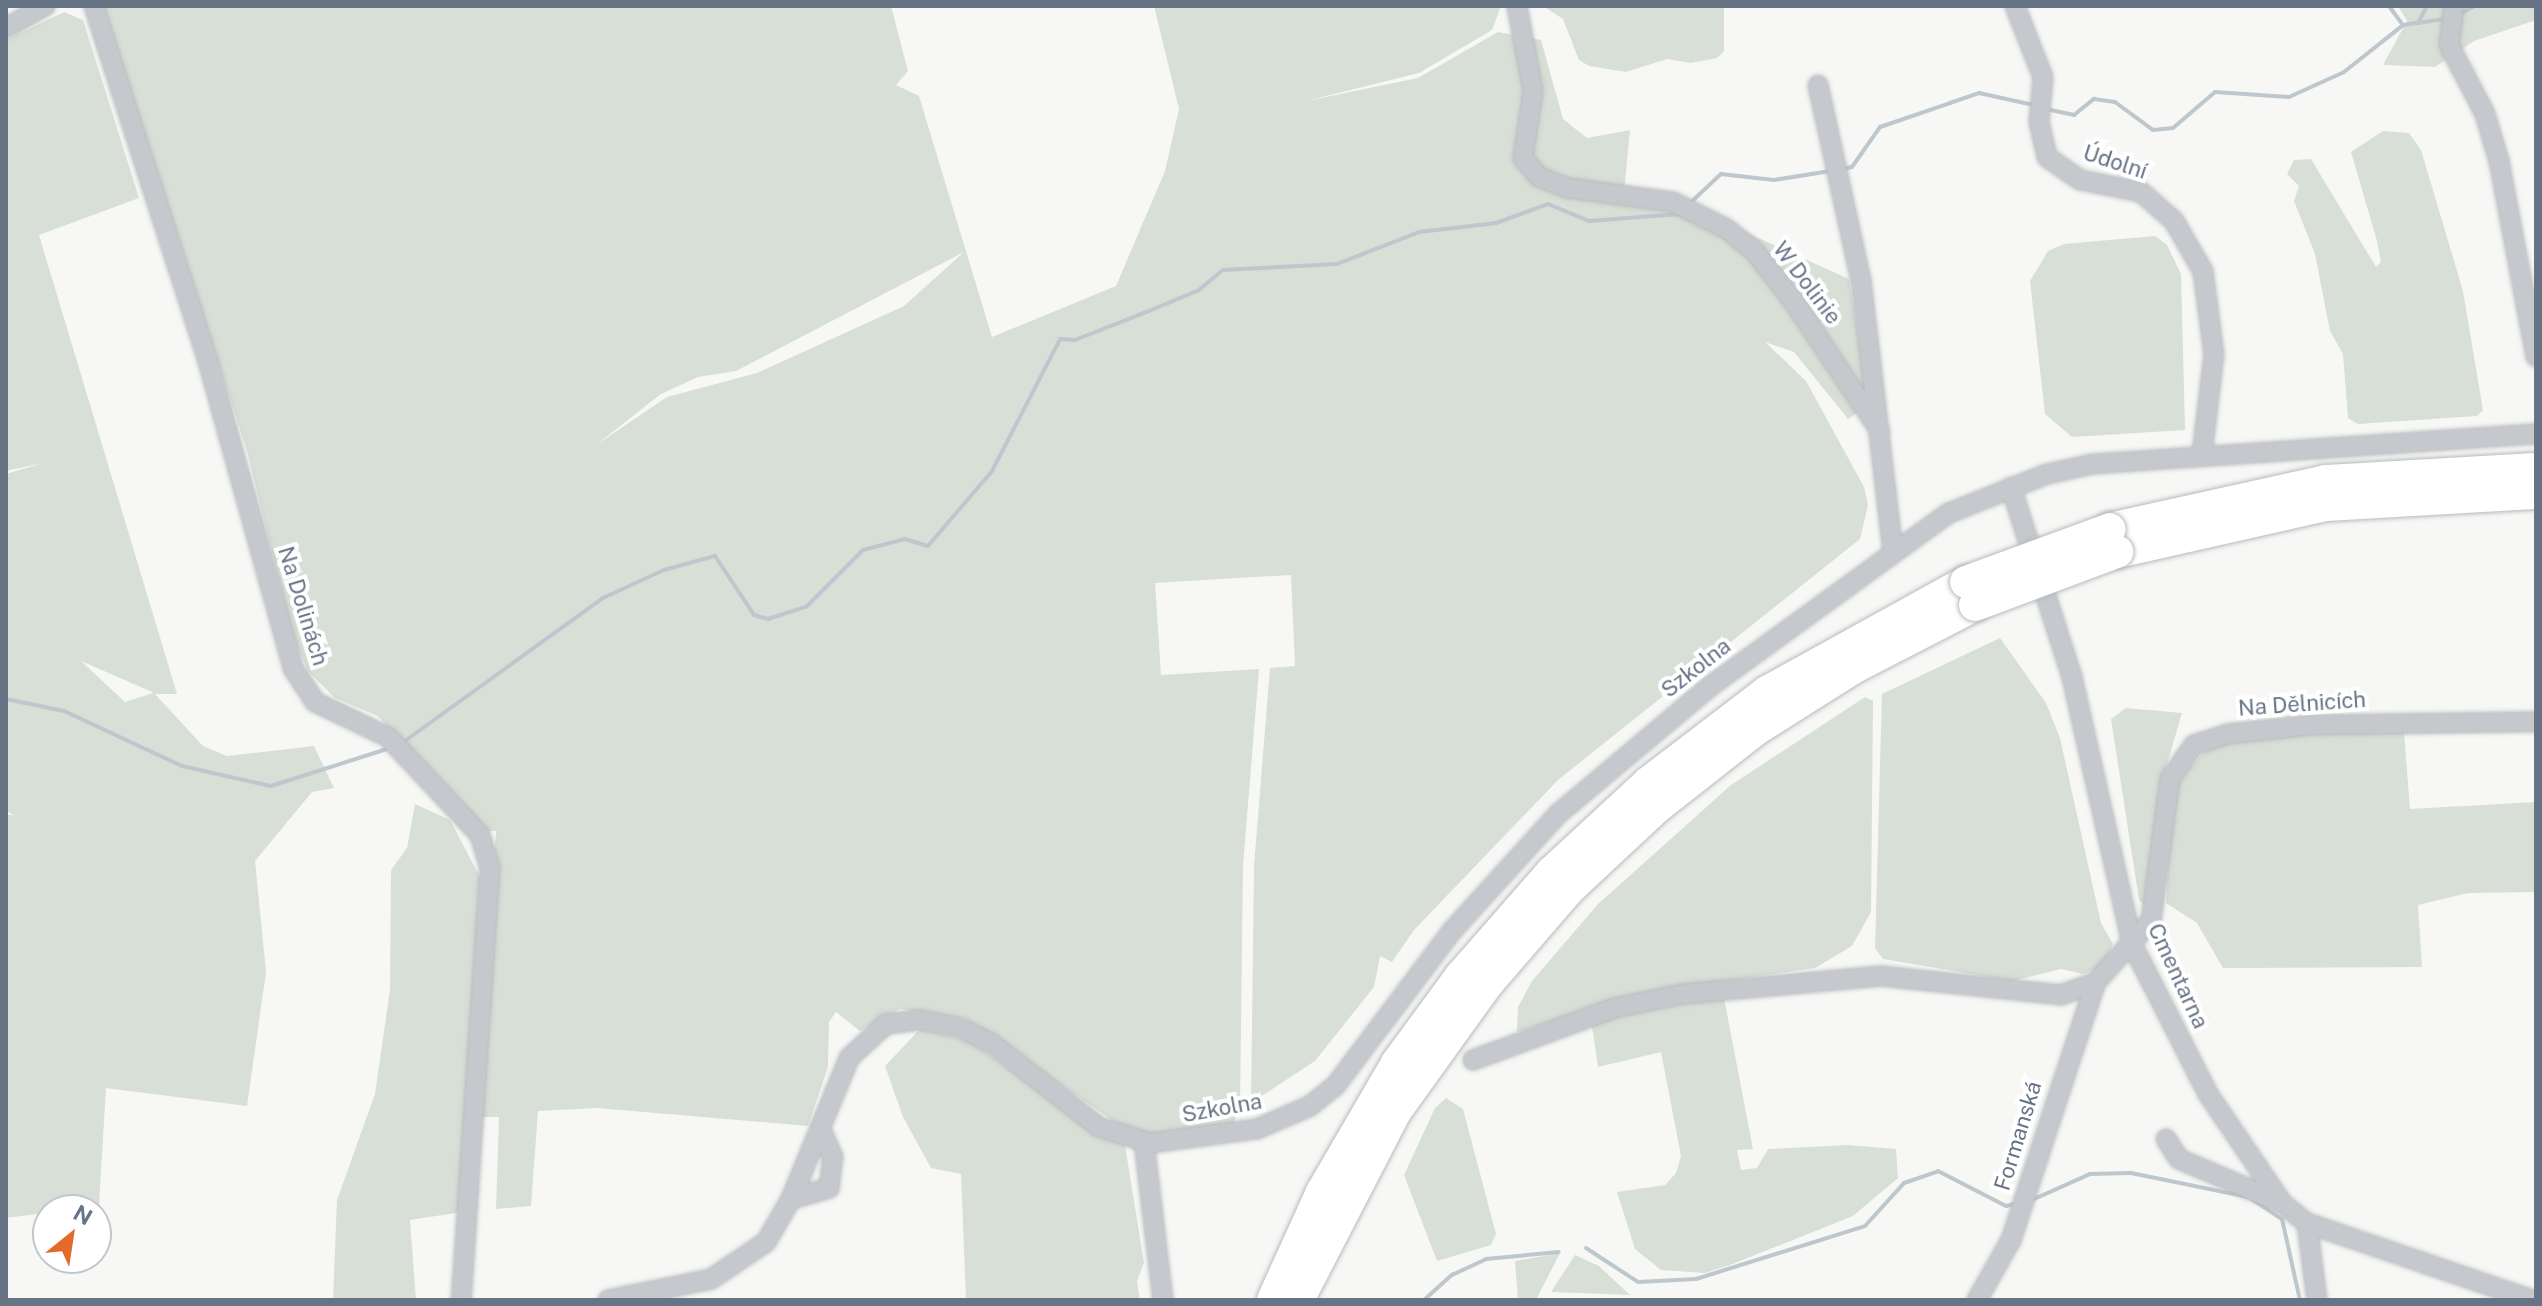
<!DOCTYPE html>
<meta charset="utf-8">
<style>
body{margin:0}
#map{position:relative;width:2542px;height:1306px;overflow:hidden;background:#f7f8f5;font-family:"Public Sans",sans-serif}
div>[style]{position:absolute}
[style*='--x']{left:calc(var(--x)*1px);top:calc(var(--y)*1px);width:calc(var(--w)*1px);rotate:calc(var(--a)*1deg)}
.green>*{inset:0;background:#d8dfd6}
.stream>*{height:4px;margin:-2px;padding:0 2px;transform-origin:2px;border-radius:2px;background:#bec7cd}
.roads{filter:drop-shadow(0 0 2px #b8babe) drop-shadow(0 0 2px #b8babe)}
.street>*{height:18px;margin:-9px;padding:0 9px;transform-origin:9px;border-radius:9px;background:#c5c8cc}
.highway>*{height:32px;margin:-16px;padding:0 16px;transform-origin:16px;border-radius:16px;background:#fff}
.bridges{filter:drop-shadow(0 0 2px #b8babe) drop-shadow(0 0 2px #b8babe)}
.highway-bridge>*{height:32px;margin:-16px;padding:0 16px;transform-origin:16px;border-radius:16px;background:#fff}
span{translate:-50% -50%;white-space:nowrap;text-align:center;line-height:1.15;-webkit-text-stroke:8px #fff;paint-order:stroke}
.street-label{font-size:22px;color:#677486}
.frame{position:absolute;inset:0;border:8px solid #677486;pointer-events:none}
.north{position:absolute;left:32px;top:1194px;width:80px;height:80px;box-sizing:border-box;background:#fff;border:2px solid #c2c7cf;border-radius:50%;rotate:30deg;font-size:22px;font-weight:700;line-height:32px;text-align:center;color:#677486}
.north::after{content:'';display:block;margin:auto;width:28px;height:36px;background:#e46a29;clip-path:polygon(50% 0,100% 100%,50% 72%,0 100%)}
</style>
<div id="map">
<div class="green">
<div style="clip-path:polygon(evenodd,103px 6px,891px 6px,908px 71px,896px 85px,919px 96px,992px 337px,1116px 286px,1165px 171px,1179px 109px,1154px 6px,1501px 6px,1492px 30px,1419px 73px,1306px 101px,1418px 78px,1498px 32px,1541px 40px,1563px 119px,1587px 138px,1630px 130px,1624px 193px,1723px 222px,1849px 279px,1869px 405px,1848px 419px,1794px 352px,1765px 342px,1806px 381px,1864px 487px,1868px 505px,1860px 539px,1558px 780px,1414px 930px,1392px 962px,1380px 956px,1374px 987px,1315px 1061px,1251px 1103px,1254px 866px,1270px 668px,1295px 666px,1291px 575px,1155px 583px,1161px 675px,1259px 669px,1243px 866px,1240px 1106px,1232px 1128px,1156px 1136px,1119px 1125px,964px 1018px,900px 1009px,860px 1031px,836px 1012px,829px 1022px,828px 1067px,808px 1126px,597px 1108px,538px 1111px,531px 1206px,496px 1209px,499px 1117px,477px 1117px,496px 831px,485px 831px,378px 716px,335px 698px,308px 671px,293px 637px,247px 451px,103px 6px,964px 252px,904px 306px,757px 373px,667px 397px,596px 445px,661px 394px,698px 377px,736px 371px,964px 252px)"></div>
<div style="clip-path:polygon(1543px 6px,1724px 6px,1724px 51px,1717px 58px,1691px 63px,1667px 59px,1626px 72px,1589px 66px,1579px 60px,1563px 19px)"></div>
<div style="clip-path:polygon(2398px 6px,2536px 6px,2536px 20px,2474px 41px,2435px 67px,2383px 65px,2407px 21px)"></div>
<div style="clip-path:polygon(evenodd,64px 12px,83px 20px,139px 198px,39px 235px,177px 694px,155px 694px,203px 746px,227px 756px,314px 746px,334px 788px,312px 792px,255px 861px,266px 972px,247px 1106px,106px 1088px,99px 1206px,6px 1218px,6px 815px,13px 815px,6px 810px,6px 474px,43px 463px,6px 471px,6px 40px,64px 12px,81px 661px,152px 692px,153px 693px,125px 702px,81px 661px)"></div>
<div style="clip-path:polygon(2383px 131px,2409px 133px,2421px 150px,2463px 291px,2483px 410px,2477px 416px,2358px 424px,2348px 418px,2343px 354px,2330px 331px,2315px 254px,2294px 201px,2299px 186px,2287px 174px,2294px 160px,2311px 159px,2376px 267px,2381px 262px,2377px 241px,2351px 152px)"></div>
<div style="clip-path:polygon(2155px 236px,2167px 245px,2181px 274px,2185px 430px,2072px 437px,2045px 414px,2030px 281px,2048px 251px,2064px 244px)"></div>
<div style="clip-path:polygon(2000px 638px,2046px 703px,2060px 738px,2101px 923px,2113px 944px,2104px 966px,2083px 974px,2061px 969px,2013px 981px,1883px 959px,1875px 948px,1882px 694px)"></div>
<div style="clip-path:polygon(1865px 697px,1873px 701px,1871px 912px,1852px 946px,1815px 968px,1647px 992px,1517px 1032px,1518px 1007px,1532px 981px,1598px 904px,1731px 785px)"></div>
<div style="clip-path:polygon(2126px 708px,2182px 713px,2161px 785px,2155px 873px,2145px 905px,2139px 900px,2111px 719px)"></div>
<div style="clip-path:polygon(2291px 732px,2404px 732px,2410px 809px,2536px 802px,2536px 892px,2468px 893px,2418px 905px,2422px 967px,2223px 968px,2197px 923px,2166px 903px,2173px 786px,2210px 746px)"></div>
<div style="clip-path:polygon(415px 804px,450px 820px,480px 877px,462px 1212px,410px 1220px,416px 1300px,333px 1300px,337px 1200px,375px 1094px,390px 990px,391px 870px,407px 848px)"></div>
<div style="clip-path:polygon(1724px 998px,1753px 1149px,1737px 1150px,1741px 1170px,1757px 1168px,1768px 1149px,1848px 1145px,1896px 1149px,1898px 1178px,1853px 1216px,1730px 1265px,1705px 1273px,1661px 1270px,1635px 1249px,1617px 1192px,1665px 1185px,1676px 1173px,1681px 1156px,1661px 1052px,1598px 1067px,1592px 1026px,1633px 1007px)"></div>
<div style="clip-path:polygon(920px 1029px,970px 1041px,1096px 1132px,1125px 1145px,1144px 1263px,1137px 1281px,1140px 1300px,966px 1300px,961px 1174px,931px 1168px,903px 1117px,885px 1066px)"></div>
<div style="clip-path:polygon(1446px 1098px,1463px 1109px,1496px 1234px,1491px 1245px,1437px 1261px,1404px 1175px,1435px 1108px)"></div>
<div style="clip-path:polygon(1560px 1253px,1536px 1300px,1518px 1300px,1515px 1261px)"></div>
<div style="clip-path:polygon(1575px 1255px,1599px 1266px,1630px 1295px,1551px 1292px)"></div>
</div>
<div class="stream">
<div style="--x:2389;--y:6;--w:24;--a:54"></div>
<div style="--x:2403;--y:25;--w:42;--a:-8.1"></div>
<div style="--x:2461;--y:13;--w:16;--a:-27"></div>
<div style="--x:2418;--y:23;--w:17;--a:-62"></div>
<div style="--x:2046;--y:109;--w:29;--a:12"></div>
<div style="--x:2074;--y:115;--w:26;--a:-39"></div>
<div style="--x:2094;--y:99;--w:21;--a:8"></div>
<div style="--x:2115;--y:102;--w:47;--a:36.4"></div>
<div style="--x:2153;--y:130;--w:20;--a:-6"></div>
<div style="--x:2173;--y:128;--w:55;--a:-40.6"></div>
<div style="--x:2215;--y:92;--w:74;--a:3.9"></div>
<div style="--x:2289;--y:97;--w:60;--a:-24.4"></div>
<div style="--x:2344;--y:72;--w:75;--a:-38.5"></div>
<div style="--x:1843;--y:169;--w:9;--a:-13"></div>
<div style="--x:1852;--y:167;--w:49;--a:-55"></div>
<div style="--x:1880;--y:127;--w:74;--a:-18.9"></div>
<div style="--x:1950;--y:103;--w:31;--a:-19"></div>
<div style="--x:1979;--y:93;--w:56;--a:12.3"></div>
<div style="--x:1689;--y:204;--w:44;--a:-43.2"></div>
<div style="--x:1721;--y:174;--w:53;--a:6.5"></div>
<div style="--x:1774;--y:180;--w:57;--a:-9.1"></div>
<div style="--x:6;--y:699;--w:59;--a:11.7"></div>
<div style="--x:64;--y:711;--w:130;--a:25"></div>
<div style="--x:182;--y:766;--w:91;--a:12.7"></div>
<div style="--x:271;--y:786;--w:125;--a:-17.7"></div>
<div style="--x:402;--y:743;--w:248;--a:-35.8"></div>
<div style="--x:603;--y:598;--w:67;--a:-24.7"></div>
<div style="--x:664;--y:570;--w:53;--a:-15.4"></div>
<div style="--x:715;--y:556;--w:71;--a:56.5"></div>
<div style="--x:754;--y:615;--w:15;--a:16"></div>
<div style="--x:768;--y:619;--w:40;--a:-18"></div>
<div style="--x:806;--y:607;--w:81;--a:-45"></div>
<div style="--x:863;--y:550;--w:43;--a:-14.7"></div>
<div style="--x:905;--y:539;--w:24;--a:17"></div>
<div style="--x:928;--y:546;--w:99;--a:-49.5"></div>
<div style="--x:992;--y:471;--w:148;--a:-62.7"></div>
<div style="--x:1060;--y:339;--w:15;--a:4"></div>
<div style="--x:1075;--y:340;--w:79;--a:-21.4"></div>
<div style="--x:1149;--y:311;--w:54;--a:-22.8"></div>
<div style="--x:1199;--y:290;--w:31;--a:-40"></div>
<div style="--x:1223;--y:270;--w:114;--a:-3"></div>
<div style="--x:1337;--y:264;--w:88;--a:-21.3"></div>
<div style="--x:1419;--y:232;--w:78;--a:-6.7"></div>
<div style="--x:1496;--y:223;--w:55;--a:-20.1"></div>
<div style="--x:1548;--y:204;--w:44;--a:22.5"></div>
<div style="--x:1589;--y:221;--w:92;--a:-4.4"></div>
<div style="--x:2032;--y:1200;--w:64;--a:-24.1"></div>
<div style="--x:2090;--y:1174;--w:41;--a:-1.4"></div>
<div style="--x:2131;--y:1173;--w:120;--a:11.5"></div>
<div style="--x:2249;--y:1197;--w:40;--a:34"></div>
<div style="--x:2282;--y:1219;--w:83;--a:77.5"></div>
<div style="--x:1586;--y:1248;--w:62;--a:33.2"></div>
<div style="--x:1638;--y:1282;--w:58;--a:-3"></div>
<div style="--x:1696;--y:1279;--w:177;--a:-17.4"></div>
<div style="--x:1865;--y:1226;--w:58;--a:-47.8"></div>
<div style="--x:1904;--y:1183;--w:36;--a:-19"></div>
<div style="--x:1938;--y:1171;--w:76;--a:27.2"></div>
<div style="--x:2006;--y:1206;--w:9;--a:-13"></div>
<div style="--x:1424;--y:1300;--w:38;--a:-42"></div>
<div style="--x:1452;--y:1275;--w:38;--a:-25"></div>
<div style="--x:1486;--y:1259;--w:73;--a:-5.5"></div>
</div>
<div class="roads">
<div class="street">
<div style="--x:94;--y:6;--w:373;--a:72.2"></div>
<div style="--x:208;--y:361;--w:319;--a:74.5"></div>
<div style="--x:293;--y:668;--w:40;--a:57.1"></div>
<div style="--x:315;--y:702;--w:81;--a:25.6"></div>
<div style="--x:388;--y:737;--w:134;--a:46.8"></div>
<div style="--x:480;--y:835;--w:34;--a:73"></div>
<div style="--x:490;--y:867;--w:434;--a:93.8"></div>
<div style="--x:1517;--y:6;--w:86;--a:79.3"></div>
<div style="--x:1533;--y:91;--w:68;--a:98.5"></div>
<div style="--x:1523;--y:158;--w:25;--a:50"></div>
<div style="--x:1539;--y:177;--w:31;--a:21"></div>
<div style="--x:1568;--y:188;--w:106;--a:7.6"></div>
<div style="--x:1673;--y:202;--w:60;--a:26.6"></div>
<div style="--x:1727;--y:229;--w:36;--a:39"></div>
<div style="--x:1755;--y:252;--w:63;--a:52"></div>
<div style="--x:1794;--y:302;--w:155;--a:56.3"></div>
<div style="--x:2015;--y:6;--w:76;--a:68.5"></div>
<div style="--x:2043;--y:77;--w:45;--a:95.1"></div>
<div style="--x:2039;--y:122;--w:36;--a:77"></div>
<div style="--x:2047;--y:157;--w:40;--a:34.9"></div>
<div style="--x:2080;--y:180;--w:62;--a:11.1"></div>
<div style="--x:2141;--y:192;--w:44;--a:41.3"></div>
<div style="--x:2174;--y:221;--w:58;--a:59.9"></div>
<div style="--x:2203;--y:271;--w:84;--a:82.5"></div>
<div style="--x:2214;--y:354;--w:102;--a:96.8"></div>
<div style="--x:2454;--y:6;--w:39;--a:97"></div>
<div style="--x:2449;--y:45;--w:78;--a:62.4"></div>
<div style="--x:2485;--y:114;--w:49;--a:73.4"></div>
<div style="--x:2499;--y:161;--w:199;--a:79.3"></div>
<div style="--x:6;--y:28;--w:45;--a:-29.4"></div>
<div style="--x:1818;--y:85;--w:200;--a:77.6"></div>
<div style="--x:1861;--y:280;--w:273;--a:83.3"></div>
<div style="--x:2011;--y:487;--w:200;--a:72.2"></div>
<div style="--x:2072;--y:677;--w:274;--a:77.3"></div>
<div style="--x:2132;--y:944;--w:168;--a:63.1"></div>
<div style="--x:2208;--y:1094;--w:132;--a:55.8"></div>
<div style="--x:2282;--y:1203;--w:32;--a:39"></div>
<div style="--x:2307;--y:1223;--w:238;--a:18.9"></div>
<div style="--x:1473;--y:1060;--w:150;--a:-20.2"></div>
<div style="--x:1614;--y:1008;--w:70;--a:-11.5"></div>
<div style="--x:1683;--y:994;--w:199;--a:-5.2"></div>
<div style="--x:1881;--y:976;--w:181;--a:6"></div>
<div style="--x:2061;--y:995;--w:37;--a:-20"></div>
<div style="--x:2096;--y:982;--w:82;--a:-48"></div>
<div style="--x:2151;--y:921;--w:143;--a:-82.4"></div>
<div style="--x:2170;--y:779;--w:42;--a:-54.8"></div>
<div style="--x:2194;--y:745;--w:36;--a:-18"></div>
<div style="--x:2228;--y:734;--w:83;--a:-6.2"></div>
<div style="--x:2311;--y:725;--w:225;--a:-0.8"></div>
<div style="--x:2166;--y:1139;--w:24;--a:57"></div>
<div style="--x:2179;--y:1159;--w:112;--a:23.1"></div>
<div style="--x:1144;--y:1141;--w:160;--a:83.2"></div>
<div style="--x:791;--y:1199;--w:40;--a:-16"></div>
<div style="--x:829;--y:1188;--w:31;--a:-83"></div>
<div style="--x:833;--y:1157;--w:32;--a:-114"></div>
<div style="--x:2307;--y:1223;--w:78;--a:82.6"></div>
<div style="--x:608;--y:1300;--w:105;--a:-11.5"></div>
<div style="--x:711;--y:1279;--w:66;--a:-33.9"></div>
<div style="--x:766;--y:1242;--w:50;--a:-59.8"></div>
<div style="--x:791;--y:1199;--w:152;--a:-67.6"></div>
<div style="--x:849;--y:1058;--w:50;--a:-42.6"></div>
<div style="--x:886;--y:1024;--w:35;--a:-7"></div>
<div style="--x:921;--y:1020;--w:41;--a:11.3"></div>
<div style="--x:961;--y:1028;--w:34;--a:27"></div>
<div style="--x:991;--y:1043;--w:137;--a:37.9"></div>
<div style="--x:1099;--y:1127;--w:53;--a:17.4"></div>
<div style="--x:1150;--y:1143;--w:108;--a:-7.5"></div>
<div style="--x:1257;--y:1129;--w:58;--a:-23.5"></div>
<div style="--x:1310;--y:1106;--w:33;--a:-39"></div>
<div style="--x:1336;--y:1085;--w:193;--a:-53"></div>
<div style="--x:1452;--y:931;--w:158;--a:-47.8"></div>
<div style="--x:1558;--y:814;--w:201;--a:-40"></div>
<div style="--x:1712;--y:685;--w:293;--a:-36"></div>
<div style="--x:1949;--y:513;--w:105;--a:-21.7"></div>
<div style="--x:2047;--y:474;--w:47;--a:-12.3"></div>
<div style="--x:2093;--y:464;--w:444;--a:-3.9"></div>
<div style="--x:1977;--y:1300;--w:69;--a:-60.5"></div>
<div style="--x:2011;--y:1240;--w:272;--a:-71.8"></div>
</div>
<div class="highway">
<div style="--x:2110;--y:529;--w:221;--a:-12.5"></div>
<div style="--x:2326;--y:481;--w:210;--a:-3.3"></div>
<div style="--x:2117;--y:552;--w:213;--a:-12.7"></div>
<div style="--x:2325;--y:505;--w:211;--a:-3.3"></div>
<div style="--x:1273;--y:1300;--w:119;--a:-65.6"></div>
<div style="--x:1322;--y:1192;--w:149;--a:-59.8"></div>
<div style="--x:1397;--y:1063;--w:108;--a:-53.7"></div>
<div style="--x:1461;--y:976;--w:138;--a:-48.8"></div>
<div style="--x:1552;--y:872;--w:131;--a:-42.8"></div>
<div style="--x:1648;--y:783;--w:150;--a:-37.4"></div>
<div style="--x:1767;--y:692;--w:227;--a:-28.9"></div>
<div style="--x:1298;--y:1300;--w:212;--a:-62.7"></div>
<div style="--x:1395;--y:1112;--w:158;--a:-54.3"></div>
<div style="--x:1487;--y:984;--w:124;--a:-49.2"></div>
<div style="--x:1568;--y:890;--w:122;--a:-43"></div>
<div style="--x:1657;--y:807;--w:125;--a:-38.2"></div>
<div style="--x:1755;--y:730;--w:116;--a:-32.3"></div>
<div style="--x:1853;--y:668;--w:137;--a:-27.3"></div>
</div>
</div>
<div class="bridges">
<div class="highway-bridge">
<div style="--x:1966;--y:582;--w:153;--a:-20.2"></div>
<div style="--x:1975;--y:605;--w:152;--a:-20.5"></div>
</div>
</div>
<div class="street-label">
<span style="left:2115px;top:162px;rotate:18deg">Údolní</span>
<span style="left:1807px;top:283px;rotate:53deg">W Dolinie</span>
<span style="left:303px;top:606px;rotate:73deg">Na Dolinách</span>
<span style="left:1696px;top:668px;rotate:-38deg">Szkolna</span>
<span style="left:2302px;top:704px;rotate:-4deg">Na Dělnicích</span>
<span style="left:2178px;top:976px;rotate:65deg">Cmentarna</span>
<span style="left:1222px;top:1108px;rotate:-10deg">Szkolna</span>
<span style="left:2018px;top:1136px;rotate:-73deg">Formanská</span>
</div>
<div class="frame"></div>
<div class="north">N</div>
</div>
